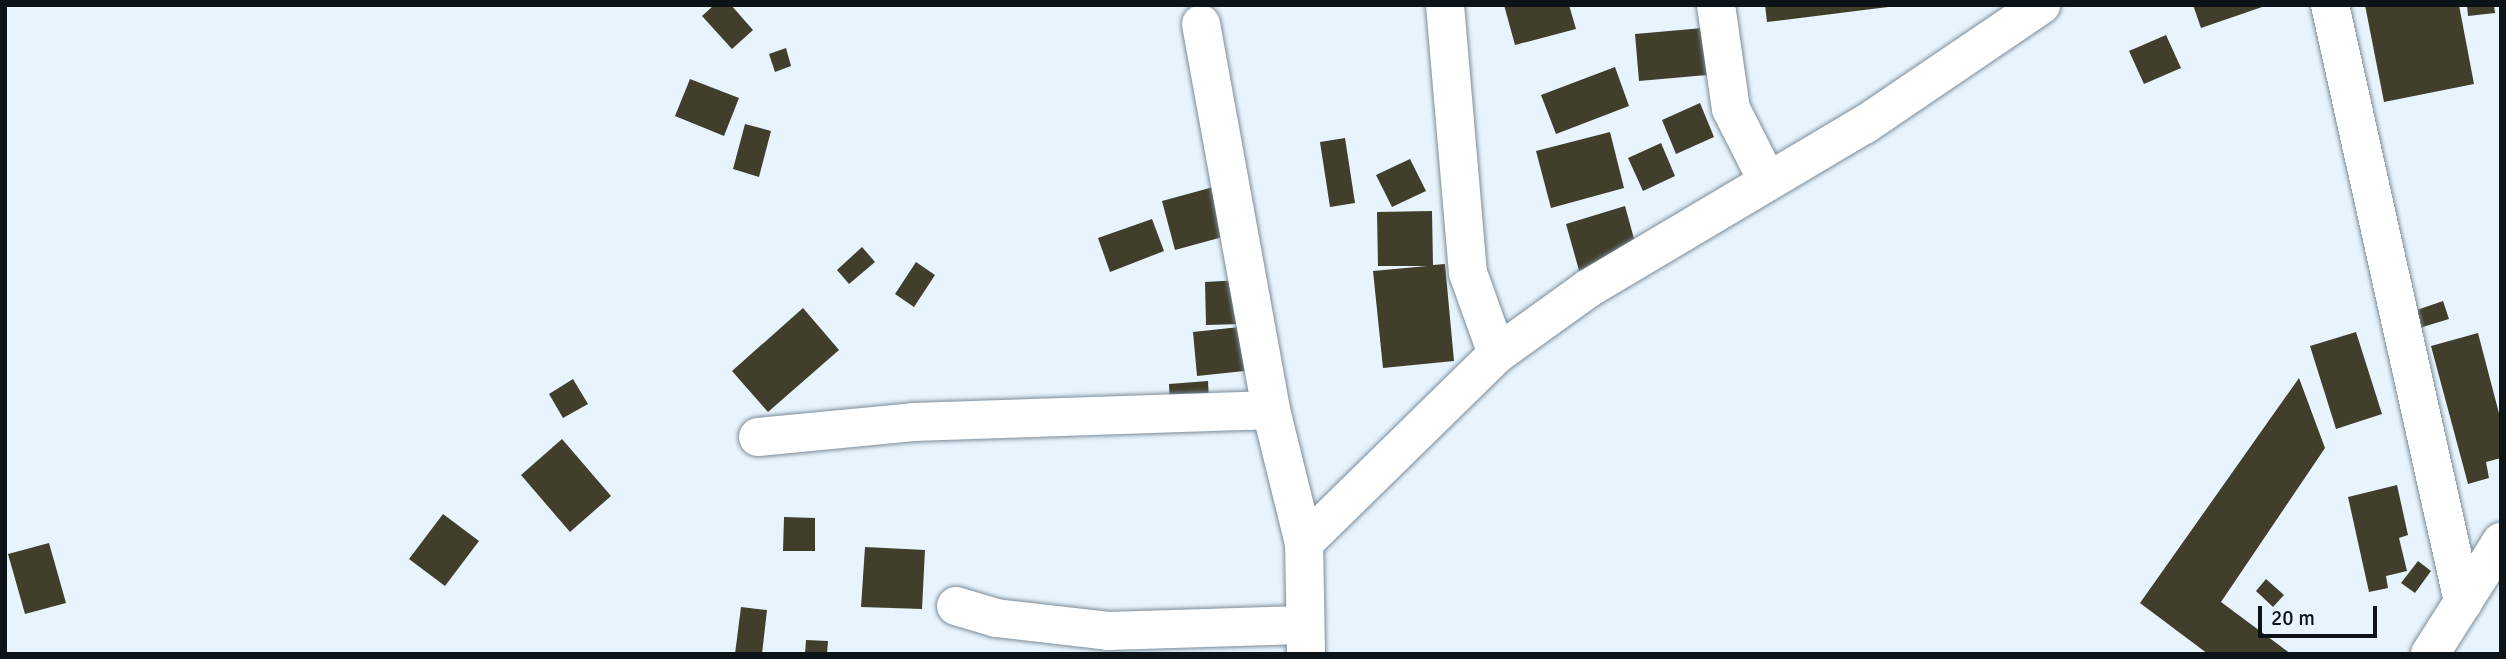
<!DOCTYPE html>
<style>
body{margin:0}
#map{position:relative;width:2506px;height:659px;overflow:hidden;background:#e8f4fd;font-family:Signika,sans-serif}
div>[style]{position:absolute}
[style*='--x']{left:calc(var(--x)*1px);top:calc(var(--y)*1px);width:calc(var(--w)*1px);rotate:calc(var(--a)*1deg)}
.building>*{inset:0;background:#413e2b}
.roads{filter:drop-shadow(0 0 2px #7a8c9a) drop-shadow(0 0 2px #7a8c9a)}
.street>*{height:38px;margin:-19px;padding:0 19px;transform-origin:19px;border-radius:19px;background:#fff}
.secondary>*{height:38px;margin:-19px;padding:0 19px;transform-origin:19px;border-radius:19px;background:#fff}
span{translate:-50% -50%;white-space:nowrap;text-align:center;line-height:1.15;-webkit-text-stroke:7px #e8f4fd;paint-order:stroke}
.frame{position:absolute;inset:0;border:7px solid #0d1419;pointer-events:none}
.scale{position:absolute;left:2258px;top:606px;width:119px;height:32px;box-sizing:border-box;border:4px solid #0d1419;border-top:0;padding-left:9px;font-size:21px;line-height:24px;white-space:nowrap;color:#0d1419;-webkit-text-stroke:5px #e8f4fd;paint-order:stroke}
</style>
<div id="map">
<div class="building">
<div style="clip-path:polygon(714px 5px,731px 5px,753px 30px,732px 49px,702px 16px)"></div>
<div style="clip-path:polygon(1504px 5px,1569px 5px,1576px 29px,1515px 45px)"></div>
<div style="clip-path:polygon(1765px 5px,1888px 5px,1888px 7px,1767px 22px)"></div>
<div style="clip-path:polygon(2193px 5px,2265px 5px,2265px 6px,2201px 28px)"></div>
<div style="clip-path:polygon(2365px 5px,2459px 5px,2474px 84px,2384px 102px)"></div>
<div style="clip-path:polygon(2467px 5px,2494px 5px,2495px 13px,2468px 16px)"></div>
<div style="clip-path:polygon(1703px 28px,1707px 75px,1639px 81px,1635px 34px)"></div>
<div style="clip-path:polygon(2166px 35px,2181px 68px,2144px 84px,2129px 51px)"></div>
<div style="clip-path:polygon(786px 48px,791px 66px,775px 72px,769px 54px)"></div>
<div style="clip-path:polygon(1615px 67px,1629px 106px,1556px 134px,1541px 95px)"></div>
<div style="clip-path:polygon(690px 79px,739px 98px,724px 136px,675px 116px)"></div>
<div style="clip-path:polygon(1700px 103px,1714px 137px,1676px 154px,1662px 120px)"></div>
<div style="clip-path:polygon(745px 124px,771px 131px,759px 177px,733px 169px)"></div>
<div style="clip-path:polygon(1610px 132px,1624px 188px,1551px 208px,1536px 151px)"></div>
<div style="clip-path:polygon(1345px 138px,1355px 203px,1330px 207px,1320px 142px)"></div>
<div style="clip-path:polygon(1661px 143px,1675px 176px,1643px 191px,1628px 158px)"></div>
<div style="clip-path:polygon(1410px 159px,1426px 191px,1392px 207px,1376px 175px)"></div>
<div style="clip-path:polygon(1217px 186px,1230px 235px,1175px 250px,1162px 201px)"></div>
<div style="clip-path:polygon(1625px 206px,1639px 257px,1580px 274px,1566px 224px)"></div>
<div style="clip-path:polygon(1432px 211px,1433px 265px,1445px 264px,1454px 361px,1383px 368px,1373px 271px,1427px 266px,1378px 266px,1377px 212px)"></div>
<div style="clip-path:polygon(1152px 219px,1164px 251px,1110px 272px,1098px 238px)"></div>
<div style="clip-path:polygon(862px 247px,875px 262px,849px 284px,837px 270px)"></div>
<div style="clip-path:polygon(916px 262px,935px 275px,914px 307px,895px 294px)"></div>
<div style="clip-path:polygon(1241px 280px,1242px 324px,1206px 325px,1205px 282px)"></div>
<div style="clip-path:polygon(2443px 301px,2449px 319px,2416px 329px,2411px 312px)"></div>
<div style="clip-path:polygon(803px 308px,839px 350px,768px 412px,732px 371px)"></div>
<div style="clip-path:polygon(1249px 326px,1254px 370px,1197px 376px,1193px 332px)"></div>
<div style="clip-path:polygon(2356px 332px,2382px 414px,2336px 429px,2310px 346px)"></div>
<div style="clip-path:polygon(2478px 333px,2501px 421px,2501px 458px,2486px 462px,2489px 478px,2468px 484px,2431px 346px)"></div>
<div style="clip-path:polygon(2299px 378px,2325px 448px,2221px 602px,2291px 654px,2208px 654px,2140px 603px)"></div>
<div style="clip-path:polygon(573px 379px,588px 404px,563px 418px,549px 394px)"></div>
<div style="clip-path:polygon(1208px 381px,1209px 402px,1170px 405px,1169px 384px)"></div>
<div style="clip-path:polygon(562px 439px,611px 496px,570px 532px,521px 475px)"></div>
<div style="clip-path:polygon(2397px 485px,2408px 535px,2399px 538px,2407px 571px,2386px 576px,2388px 588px,2369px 592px,2348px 497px)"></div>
<div style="clip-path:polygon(443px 514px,479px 541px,445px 586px,409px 559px)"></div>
<div style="clip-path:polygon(784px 517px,815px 518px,815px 551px,783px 551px)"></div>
<div style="clip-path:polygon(49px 543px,66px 603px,25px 614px,8px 554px)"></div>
<div style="clip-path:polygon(865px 547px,925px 550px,922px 609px,861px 607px)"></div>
<div style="clip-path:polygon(2418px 561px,2431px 571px,2415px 593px,2401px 583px)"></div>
<div style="clip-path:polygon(2266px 579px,2284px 595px,2273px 607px,2256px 591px)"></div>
<div style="clip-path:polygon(741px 607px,767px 610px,762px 654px,735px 654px)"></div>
<div style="clip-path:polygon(806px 640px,828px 641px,827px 654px,805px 654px)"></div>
</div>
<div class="roads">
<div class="street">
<div style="--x:1445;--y:5;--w:269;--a:85.1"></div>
<div style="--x:1468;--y:273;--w:86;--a:70.3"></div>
<div style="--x:1716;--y:5;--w:105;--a:81.8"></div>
<div style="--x:1731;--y:109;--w:80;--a:63.1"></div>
<div style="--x:2330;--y:5;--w:612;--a:77.44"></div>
<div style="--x:1201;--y:24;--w:392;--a:79.7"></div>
<div style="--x:758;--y:437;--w:156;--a:-5.5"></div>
<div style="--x:913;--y:422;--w:358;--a:-1.9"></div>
<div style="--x:1271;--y:410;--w:137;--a:76.1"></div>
<div style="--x:956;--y:606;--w:42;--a:16.7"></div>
<div style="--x:996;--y:618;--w:113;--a:6.6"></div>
<div style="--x:1108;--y:631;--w:194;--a:-1.8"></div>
<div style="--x:1306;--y:654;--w:111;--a:-91"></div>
<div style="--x:1304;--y:543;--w:270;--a:-44.4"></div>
<div style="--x:1497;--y:354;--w:113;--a:-35.7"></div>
<div style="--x:1589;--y:288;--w:320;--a:-30.7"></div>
<div style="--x:1864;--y:125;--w:214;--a:-34.1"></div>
</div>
<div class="secondary">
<div style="--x:2430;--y:654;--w:133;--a:-57.6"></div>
</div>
</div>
<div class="frame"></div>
<div class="scale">20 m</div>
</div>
